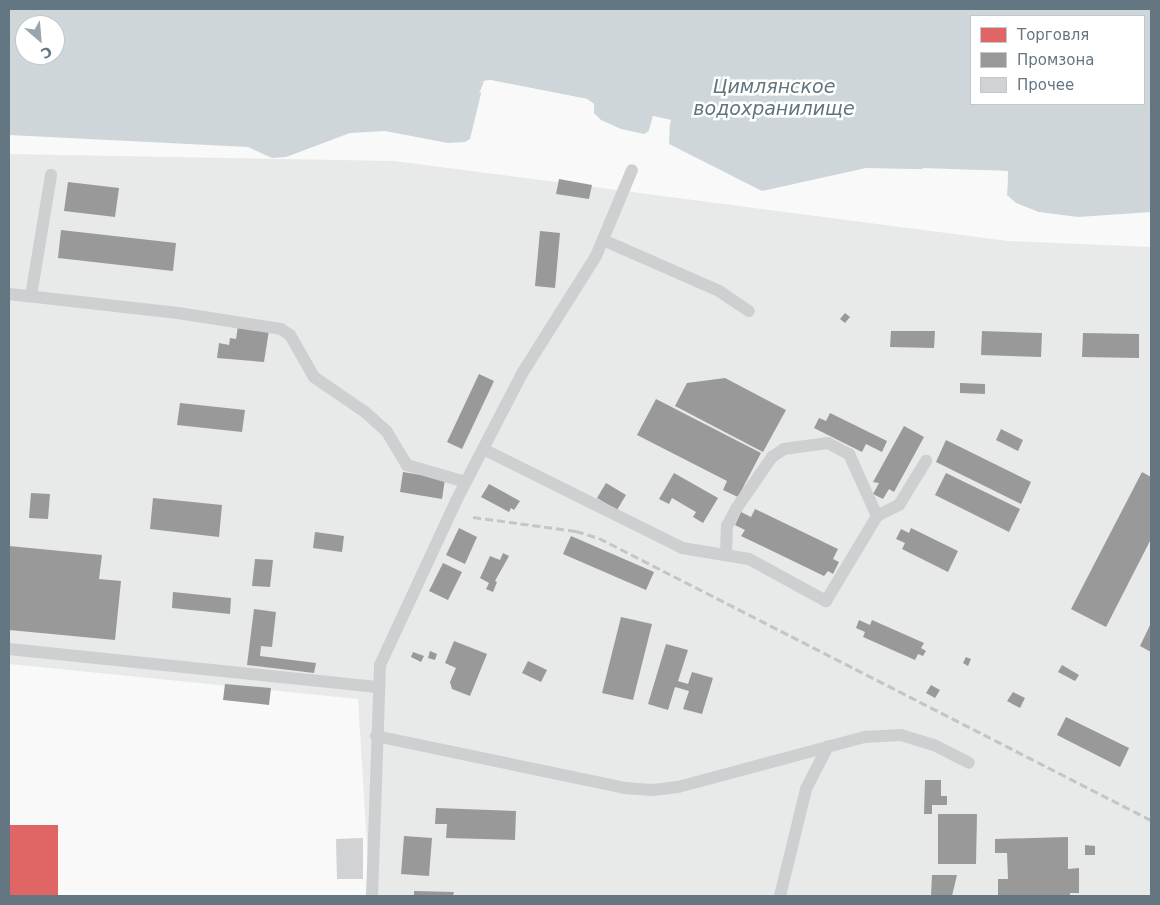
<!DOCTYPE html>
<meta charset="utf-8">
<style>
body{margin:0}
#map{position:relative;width:1160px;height:905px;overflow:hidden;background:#f9f9f9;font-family:"DejaVu Sans",sans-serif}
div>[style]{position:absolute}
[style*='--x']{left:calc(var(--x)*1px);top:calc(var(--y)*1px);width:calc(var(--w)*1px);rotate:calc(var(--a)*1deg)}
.built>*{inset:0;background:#e8e9e9}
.water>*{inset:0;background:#ced6d9}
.pier>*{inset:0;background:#f9f9f9}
.shops>*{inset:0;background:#e06666}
.industry>*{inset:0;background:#999}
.building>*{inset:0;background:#d0d2d3}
.minor>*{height:12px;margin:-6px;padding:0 6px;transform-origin:6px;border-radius:6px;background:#cecfd0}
.rail>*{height:3px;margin-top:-1.5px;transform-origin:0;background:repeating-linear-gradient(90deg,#c3c5c6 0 8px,transparent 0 12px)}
span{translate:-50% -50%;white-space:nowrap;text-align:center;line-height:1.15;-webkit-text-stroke:5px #fff;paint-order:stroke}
.water-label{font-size:19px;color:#60757c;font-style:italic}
.frame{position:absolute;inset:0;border:10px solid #657683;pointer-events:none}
.legend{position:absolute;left:970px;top:15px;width:175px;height:90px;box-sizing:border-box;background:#fff;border:1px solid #c1c8cd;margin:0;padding:6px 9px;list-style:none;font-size:15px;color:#657683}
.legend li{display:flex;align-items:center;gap:10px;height:25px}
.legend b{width:25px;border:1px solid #c1c8cd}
.north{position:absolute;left:15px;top:15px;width:50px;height:50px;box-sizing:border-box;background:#fff;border:1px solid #c1c8cd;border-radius:50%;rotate:153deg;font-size:14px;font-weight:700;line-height:20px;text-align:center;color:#657683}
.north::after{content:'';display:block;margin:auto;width:18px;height:22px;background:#99a4ac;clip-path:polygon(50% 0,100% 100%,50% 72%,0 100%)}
</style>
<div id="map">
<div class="built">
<div style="clip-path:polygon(9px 154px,394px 161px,1008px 241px,1151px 247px,1151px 896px,370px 896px,358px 699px,9px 664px)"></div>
</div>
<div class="water">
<div style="clip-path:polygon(evenodd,9px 9px,1151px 9px,1151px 212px,1078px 217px,1039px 212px,1016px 203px,1007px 195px,1008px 171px,866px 168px,762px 191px,669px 144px,670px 120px,653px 116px,649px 131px,644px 134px,621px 129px,601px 120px,594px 113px,594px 104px,587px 99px,490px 80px,484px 81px,470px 139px,465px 142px,448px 143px,385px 131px,350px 133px,286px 157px,272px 158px,248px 147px,9px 135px,9px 9px,971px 16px,1144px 16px,1144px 104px,971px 104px,971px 16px,9px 9px,25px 25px,55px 25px,55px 55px,25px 55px,25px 25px)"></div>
</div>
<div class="pier">
<div style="clip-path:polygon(490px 80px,587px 99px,594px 104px,594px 113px,586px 101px,490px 83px,479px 94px,484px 81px)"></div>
<div style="clip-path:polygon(653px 116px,671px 120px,666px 139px,668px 122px,655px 119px,648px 134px)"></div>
<div style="clip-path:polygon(923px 168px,1008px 171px,1007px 195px,1005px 173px,922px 170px)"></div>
</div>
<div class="shops">
<div style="clip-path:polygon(9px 825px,58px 825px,58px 896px,9px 896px)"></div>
</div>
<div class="industry">
<div style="clip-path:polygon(559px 179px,592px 185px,589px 199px,556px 194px)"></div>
<div style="clip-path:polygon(68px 182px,119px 188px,115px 217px,64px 211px)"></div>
<div style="clip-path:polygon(61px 230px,176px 243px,173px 271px,58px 258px)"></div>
<div style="clip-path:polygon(540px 231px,560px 233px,555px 288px,535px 286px)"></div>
<div style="clip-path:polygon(845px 313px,850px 317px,845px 323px,840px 319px)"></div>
<div style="clip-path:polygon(238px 326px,269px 330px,264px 362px,217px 358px,219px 343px,229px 345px,230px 338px,236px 339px)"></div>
<div style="clip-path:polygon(891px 331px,935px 331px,934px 348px,890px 347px)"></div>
<div style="clip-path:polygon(982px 331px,1042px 333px,1041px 357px,981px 355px)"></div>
<div style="clip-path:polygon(1083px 333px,1139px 334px,1139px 358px,1082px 357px)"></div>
<div style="clip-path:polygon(479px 374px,494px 381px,462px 449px,447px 442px)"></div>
<div style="clip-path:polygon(725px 378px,786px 410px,763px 452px,675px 406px,687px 383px)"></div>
<div style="clip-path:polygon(960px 383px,985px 384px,985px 394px,960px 393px)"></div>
<div style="clip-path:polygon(656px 399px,761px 453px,738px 497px,723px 490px,727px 481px,637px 435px)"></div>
<div style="clip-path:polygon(180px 403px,245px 410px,242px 432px,177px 425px)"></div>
<div style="clip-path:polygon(830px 413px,887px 441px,882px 452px,866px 444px,862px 452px,814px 428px,819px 418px,826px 421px)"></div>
<div style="clip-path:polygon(904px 426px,924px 437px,894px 492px,889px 489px,883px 499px,873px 494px,879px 483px,873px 482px)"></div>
<div style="clip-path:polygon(1001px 429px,1023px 440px,1018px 451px,996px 440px)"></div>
<div style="clip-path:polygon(946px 440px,1031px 482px,1021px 504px,936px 462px)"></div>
<div style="clip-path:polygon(403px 472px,445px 479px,442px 499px,400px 492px)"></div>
<div style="clip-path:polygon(1142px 472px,1151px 477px,1151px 539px,1106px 627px,1071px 609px)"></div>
<div style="clip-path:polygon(674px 473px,718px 498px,703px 523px,693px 517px,696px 512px,672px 498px,669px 504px,659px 499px)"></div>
<div style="clip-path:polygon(946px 473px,1020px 509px,1009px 532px,935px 495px)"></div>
<div style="clip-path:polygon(606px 483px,626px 495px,617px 510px,597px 498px)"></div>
<div style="clip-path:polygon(489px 484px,520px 501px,514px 510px,511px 508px,509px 512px,481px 497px)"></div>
<div style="clip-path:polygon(31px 493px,50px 494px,48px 519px,29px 518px)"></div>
<div style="clip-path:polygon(153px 498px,222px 505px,219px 537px,150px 529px)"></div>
<div style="clip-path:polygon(755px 509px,838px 549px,833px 559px,839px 562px,833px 574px,828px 571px,824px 576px,741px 536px,745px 530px,735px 525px,741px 512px,751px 517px)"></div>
<div style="clip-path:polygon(459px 528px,477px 537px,465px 564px,446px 555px)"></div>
<div style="clip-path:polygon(911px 528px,958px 551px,948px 572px,902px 549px,905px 543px,896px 539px,901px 529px,909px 533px)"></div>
<div style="clip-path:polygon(315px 532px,344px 536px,342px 552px,313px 548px)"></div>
<div style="clip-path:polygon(571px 536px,654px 572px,646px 590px,563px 554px)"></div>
<div style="clip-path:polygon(9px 546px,102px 555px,99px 579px,121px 581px,115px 640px,9px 630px)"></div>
<div style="clip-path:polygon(503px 553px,509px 556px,495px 581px,497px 582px,493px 592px,486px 589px,489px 583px,480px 578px,490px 556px,500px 560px)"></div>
<div style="clip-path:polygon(255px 559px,273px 560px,270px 587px,252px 586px)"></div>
<div style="clip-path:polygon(443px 563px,462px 572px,448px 600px,429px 591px)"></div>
<div style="clip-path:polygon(173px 592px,231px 598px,230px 614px,172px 608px)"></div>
<div style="clip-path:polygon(254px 609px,276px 612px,272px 647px,261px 646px,260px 656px,316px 663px,314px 673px,247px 665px)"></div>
<div style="clip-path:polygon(621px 617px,652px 624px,633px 700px,602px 693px)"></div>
<div style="clip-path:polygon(859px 620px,870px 625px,872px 620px,924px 643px,921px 648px,926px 651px,923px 656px,918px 654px,915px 660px,863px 637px,865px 632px,856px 628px)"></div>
<div style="clip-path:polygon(1151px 623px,1151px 652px,1140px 646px)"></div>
<div style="clip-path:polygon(454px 641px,487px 654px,470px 696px,452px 689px,450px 682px,456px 668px,445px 663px)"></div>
<div style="clip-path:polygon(666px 644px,688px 650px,678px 681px,688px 684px,692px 672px,713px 678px,702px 714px,683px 709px,689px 691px,675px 687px,668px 710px,648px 704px)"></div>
<div style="clip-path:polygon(430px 651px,437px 654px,435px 660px,428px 658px)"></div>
<div style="clip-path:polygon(413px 652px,424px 656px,421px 662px,411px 657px)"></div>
<div style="clip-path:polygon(966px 657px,971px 659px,968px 666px,963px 663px)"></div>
<div style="clip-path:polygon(528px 661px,547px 670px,541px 682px,522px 673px)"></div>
<div style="clip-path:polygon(1062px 665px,1079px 675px,1075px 681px,1058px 672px)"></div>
<div style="clip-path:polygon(225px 684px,271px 688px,269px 705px,223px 700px)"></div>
<div style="clip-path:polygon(931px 685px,940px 690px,935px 698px,926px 693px)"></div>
<div style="clip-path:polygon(1013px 692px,1025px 698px,1020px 708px,1007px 701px)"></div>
<div style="clip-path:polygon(1066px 717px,1129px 748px,1120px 767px,1057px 735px)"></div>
<div style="clip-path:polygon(925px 780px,941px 780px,941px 796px,947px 796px,947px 805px,932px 805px,932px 814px,924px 814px)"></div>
<div style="clip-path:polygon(436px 808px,516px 811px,515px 840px,446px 838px,447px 824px,435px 824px)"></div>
<div style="clip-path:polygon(938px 814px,977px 814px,976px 864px,938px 864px)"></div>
<div style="clip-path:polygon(404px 836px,432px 838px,429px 876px,401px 874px)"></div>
<div style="clip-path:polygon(1068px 837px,1068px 869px,1079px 868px,1079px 893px,1070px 893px,1070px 896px,998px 896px,998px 879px,1008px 879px,1007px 853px,995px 853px,995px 839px)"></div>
<div style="clip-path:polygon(1085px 845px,1095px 846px,1095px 855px,1085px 855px)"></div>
<div style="clip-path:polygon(932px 875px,957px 875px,952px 896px,931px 896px)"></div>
<div style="clip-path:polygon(414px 891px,454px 892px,453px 896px,414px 896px)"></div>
</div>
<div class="building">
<div style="clip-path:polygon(363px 838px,363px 879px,337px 879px,336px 839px)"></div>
</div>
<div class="minor">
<div style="--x:603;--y:240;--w:127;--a:23.7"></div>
<div style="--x:719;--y:291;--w:36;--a:34"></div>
<div style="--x:9;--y:294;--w:170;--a:6.4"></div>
<div style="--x:178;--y:313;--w:104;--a:8.8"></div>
<div style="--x:281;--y:329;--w:11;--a:34"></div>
<div style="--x:290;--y:335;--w:48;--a:60.3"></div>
<div style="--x:314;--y:377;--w:62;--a:34.5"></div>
<div style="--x:365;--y:412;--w:30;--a:42"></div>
<div style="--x:387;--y:432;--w:39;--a:59"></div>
<div style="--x:407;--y:465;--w:61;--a:16.1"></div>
<div style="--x:31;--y:296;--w:123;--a:-80.6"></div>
<div style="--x:483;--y:449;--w:222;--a:26.4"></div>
<div style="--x:682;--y:548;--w:68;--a:9.3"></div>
<div style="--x:749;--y:559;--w:88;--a:28.6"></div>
<div style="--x:826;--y:601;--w:99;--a:-59"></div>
<div style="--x:877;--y:516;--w:25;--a:-27"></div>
<div style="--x:899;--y:505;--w:52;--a:-58.5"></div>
<div style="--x:726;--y:553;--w:27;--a:-88"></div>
<div style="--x:727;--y:526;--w:19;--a:-62"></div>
<div style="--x:736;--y:509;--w:63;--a:-55.3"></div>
<div style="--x:772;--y:457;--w:14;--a:-34"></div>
<div style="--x:784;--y:449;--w:44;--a:-7.8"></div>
<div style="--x:828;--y:443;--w:24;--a:28"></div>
<div style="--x:849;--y:454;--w:68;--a:65.7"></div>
<div style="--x:9;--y:649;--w:370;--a:5.9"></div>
<div style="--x:376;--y:736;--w:253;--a:11.8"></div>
<div style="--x:624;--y:788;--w:29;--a:4"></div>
<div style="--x:653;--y:790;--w:25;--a:-7"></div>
<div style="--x:678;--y:787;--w:194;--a:-15"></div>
<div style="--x:865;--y:737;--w:36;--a:-3"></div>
<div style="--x:901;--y:735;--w:34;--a:17"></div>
<div style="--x:934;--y:745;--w:39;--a:27"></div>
<div style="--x:372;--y:896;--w:231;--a:-88"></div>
<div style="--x:380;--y:665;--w:181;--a:-65.1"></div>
<div style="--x:456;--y:501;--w:145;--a:-62.6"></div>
<div style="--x:523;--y:372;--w:137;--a:-57.8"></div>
<div style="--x:596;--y:256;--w:93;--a:-67.3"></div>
<div style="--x:780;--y:896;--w:110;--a:-76.3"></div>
<div style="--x:806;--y:789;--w:48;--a:-62.9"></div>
</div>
<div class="rail">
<div style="--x:473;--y:517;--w:104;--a:7.7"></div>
<div style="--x:576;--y:531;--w:24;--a:17"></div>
<div style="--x:599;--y:538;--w:620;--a:27.06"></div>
</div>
<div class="water-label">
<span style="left:774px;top:98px">Цимлянское<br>водохранилище</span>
</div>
<div class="frame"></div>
<ul class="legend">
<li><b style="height:14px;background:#e06666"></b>Торговля</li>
<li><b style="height:14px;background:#999"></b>Промзона</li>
<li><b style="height:14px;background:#d0d2d3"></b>Прочее</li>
</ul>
<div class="north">С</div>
</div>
